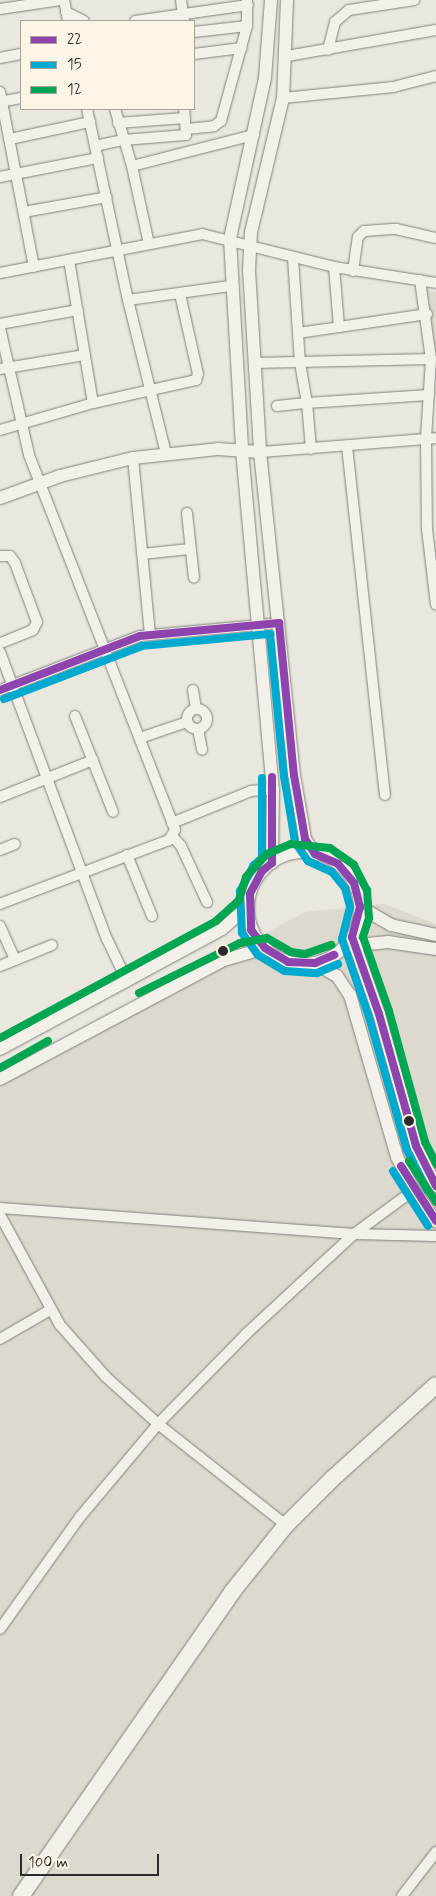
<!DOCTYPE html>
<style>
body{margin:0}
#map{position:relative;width:436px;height:1896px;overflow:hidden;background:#eae7df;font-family:Mynerve,sans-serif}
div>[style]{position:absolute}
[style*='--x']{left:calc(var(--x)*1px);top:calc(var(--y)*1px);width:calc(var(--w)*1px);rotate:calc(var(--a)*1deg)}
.built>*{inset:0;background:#ddd9ce}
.roads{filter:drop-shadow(0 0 1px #81807c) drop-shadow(0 0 1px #81807c)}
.minor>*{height:10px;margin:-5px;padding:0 5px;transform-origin:5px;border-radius:5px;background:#f3f0ea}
.minor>.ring{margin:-5px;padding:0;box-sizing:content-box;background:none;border:10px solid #f3f0ea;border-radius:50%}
.tertiary>*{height:12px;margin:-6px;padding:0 6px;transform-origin:6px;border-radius:6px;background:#f3f0ea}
.tertiary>.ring{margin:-6px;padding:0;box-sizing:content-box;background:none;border:12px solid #f3f0ea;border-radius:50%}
.primary>*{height:16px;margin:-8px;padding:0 8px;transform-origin:8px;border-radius:8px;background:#f3f0ea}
.bus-1>*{height:8px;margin:-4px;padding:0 4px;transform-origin:4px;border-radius:4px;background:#8e44ad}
.bus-2>*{height:8px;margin:-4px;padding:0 4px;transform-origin:4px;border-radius:4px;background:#00a9ce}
.bus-3>*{height:8px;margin:-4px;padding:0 4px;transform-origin:4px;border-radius:4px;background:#00a651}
.dots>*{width:14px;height:14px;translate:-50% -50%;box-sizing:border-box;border:2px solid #fcf5e5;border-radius:50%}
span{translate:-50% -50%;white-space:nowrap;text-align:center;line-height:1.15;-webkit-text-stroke:5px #fcf5e5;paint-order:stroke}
.legend{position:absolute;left:20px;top:20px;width:175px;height:90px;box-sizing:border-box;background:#fcf5e5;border:1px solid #a8a49b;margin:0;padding:6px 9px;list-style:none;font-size:15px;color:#2b2b2b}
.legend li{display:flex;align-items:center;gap:10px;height:25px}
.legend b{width:25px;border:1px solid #a8a49b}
.scale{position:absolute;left:20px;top:1854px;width:139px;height:22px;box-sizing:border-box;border:2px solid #2b2b2b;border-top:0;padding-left:6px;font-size:15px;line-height:18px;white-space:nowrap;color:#2b2b2b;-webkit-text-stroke:4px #fcf5e5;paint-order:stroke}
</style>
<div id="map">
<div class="built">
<div style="clip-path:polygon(427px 291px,436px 292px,436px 360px)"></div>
<div style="clip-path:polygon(384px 904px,436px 924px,436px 1896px,0 1896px,0 1073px,305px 912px)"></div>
</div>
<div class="roads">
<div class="minor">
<div style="--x:64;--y:0;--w:21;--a:79"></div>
<div style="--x:181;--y:0;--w:21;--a:82"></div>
<div style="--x:0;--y:9;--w:61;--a:-8.5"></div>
<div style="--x:66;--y:12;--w:20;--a:27"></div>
<div style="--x:135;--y:21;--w:114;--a:-8.1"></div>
<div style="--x:194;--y:32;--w:53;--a:-6.5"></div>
<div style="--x:328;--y:50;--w:29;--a:-76"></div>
<div style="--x:335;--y:22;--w:18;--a:-41"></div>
<div style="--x:349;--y:10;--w:66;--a:-8.7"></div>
<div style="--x:194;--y:54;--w:48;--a:-7.1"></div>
<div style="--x:287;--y:56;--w:151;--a:-9.9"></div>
<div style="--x:0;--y:58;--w:21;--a:-11"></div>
<div style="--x:0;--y:92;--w:178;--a:79"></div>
<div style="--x:283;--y:98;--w:111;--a:-5.7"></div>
<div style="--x:393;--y:87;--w:44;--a:-14.3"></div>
<div style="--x:0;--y:102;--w:21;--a:-11"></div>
<div style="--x:87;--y:109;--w:195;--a:77.9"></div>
<div style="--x:128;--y:300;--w:159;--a:76.1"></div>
<div style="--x:115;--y:109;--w:59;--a:73.4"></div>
<div style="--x:118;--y:123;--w:67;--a:-4.3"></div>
<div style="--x:187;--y:129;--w:27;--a:-6"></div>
<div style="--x:214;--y:126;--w:9;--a:-36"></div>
<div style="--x:221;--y:121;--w:98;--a:-74.7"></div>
<div style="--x:247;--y:26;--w:26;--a:-90"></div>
<div style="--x:10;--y:139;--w:82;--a:-12"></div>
<div style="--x:95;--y:146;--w:29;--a:-12"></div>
<div style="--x:123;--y:140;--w:63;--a:-4.5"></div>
<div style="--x:186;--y:135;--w:26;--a:-94"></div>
<div style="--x:0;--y:177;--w:100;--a:-11"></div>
<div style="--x:24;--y:212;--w:84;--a:-10.2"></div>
<div style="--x:149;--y:244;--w:80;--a:-102.3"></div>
<div style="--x:132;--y:166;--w:126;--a:-14.3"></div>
<div style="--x:293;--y:258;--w:105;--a:86.2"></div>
<div style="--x:300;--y:363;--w:41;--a:80.1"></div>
<div style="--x:307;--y:403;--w:122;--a:-3.8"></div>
<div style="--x:69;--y:260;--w:145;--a:80.5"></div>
<div style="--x:334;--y:267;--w:60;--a:85.2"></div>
<div style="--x:339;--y:327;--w:89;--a:-8.4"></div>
<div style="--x:353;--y:271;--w:34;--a:-82"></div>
<div style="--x:358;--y:237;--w:8;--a:-45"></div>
<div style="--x:364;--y:231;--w:32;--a:-4"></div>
<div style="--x:396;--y:229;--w:41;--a:12.7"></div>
<div style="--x:0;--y:273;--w:206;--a:-10.9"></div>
<div style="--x:202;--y:234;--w:136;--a:14"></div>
<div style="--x:334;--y:267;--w:103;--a:8.9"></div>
<div style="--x:420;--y:280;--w:80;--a:82.1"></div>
<div style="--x:431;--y:359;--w:80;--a:93.6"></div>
<div style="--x:426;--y:439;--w:90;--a:89.4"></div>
<div style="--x:427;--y:529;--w:76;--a:83.2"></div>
<div style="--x:128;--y:300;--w:103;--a:-7.8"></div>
<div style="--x:0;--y:324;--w:79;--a:-10.2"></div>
<div style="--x:0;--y:328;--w:130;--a:77.1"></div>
<div style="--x:29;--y:455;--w:402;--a:68.7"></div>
<div style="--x:175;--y:830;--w:12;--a:121"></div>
<div style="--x:169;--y:840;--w:181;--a:159.3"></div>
<div style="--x:298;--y:333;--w:41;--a:-8.3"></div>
<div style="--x:254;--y:363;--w:177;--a:-1.3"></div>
<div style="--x:0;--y:369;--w:86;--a:-9.4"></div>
<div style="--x:277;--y:406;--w:30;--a:-6"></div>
<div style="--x:307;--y:403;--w:46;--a:85"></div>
<div style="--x:0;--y:430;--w:97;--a:-16.2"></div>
<div style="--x:93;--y:403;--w:106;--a:-12.6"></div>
<div style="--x:196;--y:380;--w:6;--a:-72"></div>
<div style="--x:198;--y:374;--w:82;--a:-102.7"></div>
<div style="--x:347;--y:446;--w:351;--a:83.8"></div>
<div style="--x:260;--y:452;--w:177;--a:-4.5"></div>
<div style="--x:133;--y:458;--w:177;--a:84.5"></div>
<div style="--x:187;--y:513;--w:65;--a:83.9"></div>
<div style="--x:142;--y:554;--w:48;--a:-5.9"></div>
<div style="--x:0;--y:556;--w:10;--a:0"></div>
<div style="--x:10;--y:556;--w:9;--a:54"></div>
<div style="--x:15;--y:563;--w:63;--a:69.6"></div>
<div style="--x:37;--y:622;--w:9;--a:117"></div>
<div style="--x:33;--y:630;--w:35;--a:158"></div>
<div style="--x:0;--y:652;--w:306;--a:69.6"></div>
<div style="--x:107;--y:939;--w:47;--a:64.5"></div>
<div style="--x:0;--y:690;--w:150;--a:-21.1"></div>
<div style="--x:140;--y:636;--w:140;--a:-5.3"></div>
<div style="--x:193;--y:690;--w:19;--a:81"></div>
<div class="ring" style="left:187px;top:709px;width:10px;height:10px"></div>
<div style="--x:75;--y:716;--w:103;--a:68.4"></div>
<div style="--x:198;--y:729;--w:21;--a:79"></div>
<div style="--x:140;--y:738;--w:50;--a:-18.8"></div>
<div style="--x:0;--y:797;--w:100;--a:-21.7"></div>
<div style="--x:172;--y:823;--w:85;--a:-22.1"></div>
<div style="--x:251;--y:791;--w:22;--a:-5"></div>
<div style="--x:173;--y:837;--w:12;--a:48"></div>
<div style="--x:181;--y:846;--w:62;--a:65.1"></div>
<div style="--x:0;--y:850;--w:16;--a:-22"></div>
<div style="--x:127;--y:855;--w:66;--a:67.7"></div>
<div style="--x:0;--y:926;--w:37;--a:66"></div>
<div style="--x:0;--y:966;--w:56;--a:-22"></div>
<div style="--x:0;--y:1208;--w:355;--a:4.2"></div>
<div style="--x:354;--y:1234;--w:82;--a:1.4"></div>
<div style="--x:0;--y:1215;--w:125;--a:61.4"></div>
<div style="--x:60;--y:1325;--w:69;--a:48.5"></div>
<div style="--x:106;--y:1377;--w:70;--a:42.1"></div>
<div style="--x:158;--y:1424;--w:163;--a:38.3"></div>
<div style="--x:0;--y:1339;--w:58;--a:-30.1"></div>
<div style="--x:0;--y:1629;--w:138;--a:-54.5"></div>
<div style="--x:80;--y:1517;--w:121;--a:-50"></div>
<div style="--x:158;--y:1424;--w:126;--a:-45.6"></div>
<div style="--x:246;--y:1334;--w:147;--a:-42.8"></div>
<div style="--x:354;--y:1234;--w:74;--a:-36.3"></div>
<div style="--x:402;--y:1896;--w:56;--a:-52.3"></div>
</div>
<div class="tertiary">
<div style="--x:271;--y:0;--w:78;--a:94.4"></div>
<div style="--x:265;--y:78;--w:165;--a:102.3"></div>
<div style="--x:230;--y:239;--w:211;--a:86.7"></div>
<div style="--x:242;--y:450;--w:340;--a:84.8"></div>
<div style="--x:273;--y:789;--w:74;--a:90.8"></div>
<div style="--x:287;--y:0;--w:98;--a:92.3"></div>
<div style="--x:283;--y:98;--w:138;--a:103.4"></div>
<div style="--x:251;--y:232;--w:38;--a:93"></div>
<div style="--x:249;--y:270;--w:182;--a:86.5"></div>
<div style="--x:260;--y:452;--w:325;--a:84"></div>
<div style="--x:294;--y:775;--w:65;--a:80.2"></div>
<div style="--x:305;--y:839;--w:18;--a:56"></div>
<div style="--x:0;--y:498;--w:64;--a:-20.1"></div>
<div style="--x:60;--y:476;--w:75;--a:-13.9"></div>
<div style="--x:133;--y:458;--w:85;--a:-6"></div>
<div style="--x:218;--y:449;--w:42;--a:4.1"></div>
<div class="ring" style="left:248px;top:852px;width:100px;height:100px"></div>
<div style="--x:360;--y:907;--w:36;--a:30"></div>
<div style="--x:391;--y:925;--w:46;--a:12.5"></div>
<div style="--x:352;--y:937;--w:82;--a:70.7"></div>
<div style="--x:379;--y:1014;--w:137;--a:74.3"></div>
<div style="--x:416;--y:1146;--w:45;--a:63.4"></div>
<div style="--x:347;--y:946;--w:41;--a:-5.6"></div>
<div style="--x:388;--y:942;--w:49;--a:8.3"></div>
<div style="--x:315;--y:963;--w:26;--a:31"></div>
<div style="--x:337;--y:976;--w:23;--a:56"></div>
<div style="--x:350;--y:995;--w:169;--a:73.8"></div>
<div style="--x:397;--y:1157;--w:37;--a:63"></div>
<div style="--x:414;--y:1190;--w:38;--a:55"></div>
<div style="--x:0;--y:1049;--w:252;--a:-28.4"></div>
<div style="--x:222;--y:929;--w:35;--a:-41"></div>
<div style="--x:0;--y:1079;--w:254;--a:-28"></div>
<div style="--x:224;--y:960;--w:43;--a:-16.3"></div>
</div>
<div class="primary">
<div style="--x:21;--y:1896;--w:370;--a:-55.2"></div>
<div style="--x:232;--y:1592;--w:86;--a:-51.1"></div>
<div style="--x:286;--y:1525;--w:65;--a:-45"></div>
<div style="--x:332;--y:1479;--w:140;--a:-42.1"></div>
</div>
</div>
<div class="bus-1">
<div style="--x:0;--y:690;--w:150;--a:-21.1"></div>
<div style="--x:140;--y:636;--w:140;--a:-5.3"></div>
<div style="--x:279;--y:623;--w:153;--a:84.4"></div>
<div style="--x:294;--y:775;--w:65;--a:80.2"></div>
<div style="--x:305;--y:839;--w:18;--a:56"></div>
<div style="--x:315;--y:854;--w:25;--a:23"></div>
<div style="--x:338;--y:864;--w:25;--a:50"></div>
<div style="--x:354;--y:883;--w:25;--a:76"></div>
<div style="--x:360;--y:907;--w:31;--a:105"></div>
<div style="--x:352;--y:937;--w:82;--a:70.7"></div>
<div style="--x:379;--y:1014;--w:137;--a:74.3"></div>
<div style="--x:416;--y:1146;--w:45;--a:63.4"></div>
<div style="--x:272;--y:777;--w:86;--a:90"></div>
<div style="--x:272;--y:863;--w:13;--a:141"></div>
<div style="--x:262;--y:871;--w:26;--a:118"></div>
<div style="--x:250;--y:894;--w:36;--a:88"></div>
<div style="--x:251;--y:930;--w:23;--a:52"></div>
<div style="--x:265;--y:948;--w:27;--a:31"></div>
<div style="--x:288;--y:962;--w:27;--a:2"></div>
<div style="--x:315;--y:963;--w:21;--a:-23"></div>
<div style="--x:401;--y:1166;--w:65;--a:57.5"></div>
</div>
<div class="bus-2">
<div style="--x:4;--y:699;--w:148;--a:-21"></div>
<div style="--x:142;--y:646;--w:129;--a:-5.4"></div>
<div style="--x:270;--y:634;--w:143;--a:84.4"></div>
<div style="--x:284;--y:776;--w:67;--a:80.5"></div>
<div style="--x:295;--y:842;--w:23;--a:56"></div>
<div style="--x:308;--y:861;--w:26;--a:25"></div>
<div style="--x:332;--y:872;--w:21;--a:51"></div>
<div style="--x:345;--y:888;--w:20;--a:75"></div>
<div style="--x:350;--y:907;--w:33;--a:104"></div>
<div style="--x:342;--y:939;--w:83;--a:70.9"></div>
<div style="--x:369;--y:1017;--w:138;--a:74.1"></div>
<div style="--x:407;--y:1150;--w:45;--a:63.4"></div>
<div style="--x:262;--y:778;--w:80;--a:90"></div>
<div style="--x:262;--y:858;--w:11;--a:139"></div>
<div style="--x:254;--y:865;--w:30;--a:118"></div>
<div style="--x:240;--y:891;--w:42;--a:87.3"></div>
<div style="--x:242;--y:933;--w:27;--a:54"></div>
<div style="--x:258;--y:955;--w:31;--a:31"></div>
<div style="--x:285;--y:971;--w:32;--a:4"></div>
<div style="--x:317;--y:973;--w:23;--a:-23"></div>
<div style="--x:393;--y:1171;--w:65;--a:57.5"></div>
</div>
<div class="bus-3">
<div style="--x:139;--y:993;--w:113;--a:-26.3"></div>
<div style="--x:240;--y:943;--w:27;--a:-10"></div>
<div style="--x:267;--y:938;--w:28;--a:30"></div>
<div style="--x:291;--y:952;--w:14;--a:8"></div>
<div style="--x:305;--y:954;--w:28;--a:-19"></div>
<div style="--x:0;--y:1038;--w:246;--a:-28.4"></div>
<div style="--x:216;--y:921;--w:31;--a:-42"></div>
<div style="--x:239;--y:900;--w:24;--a:-73"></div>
<div style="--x:246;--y:877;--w:31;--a:-48"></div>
<div style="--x:267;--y:854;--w:26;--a:-23"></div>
<div style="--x:291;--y:844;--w:39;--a:6"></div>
<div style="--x:330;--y:848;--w:29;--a:35"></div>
<div style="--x:354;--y:865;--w:28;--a:63"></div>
<div style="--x:367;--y:890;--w:28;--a:86"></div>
<div style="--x:369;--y:918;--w:20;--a:108"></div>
<div style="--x:363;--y:937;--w:78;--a:70.6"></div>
<div style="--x:389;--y:1011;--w:136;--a:74.6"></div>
<div style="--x:425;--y:1142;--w:25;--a:63"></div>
<div style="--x:0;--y:1068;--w:55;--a:-29.4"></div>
<div style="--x:409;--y:1161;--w:49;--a:56.6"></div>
</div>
<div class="dots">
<div style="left:223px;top:951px;background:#2b2b2b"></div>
<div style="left:409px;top:1121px;background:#2b2b2b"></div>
</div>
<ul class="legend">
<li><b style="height:6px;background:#8e44ad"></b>22</li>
<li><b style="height:6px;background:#00a9ce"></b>15</li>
<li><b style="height:6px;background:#00a651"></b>12</li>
</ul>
<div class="scale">100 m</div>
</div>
